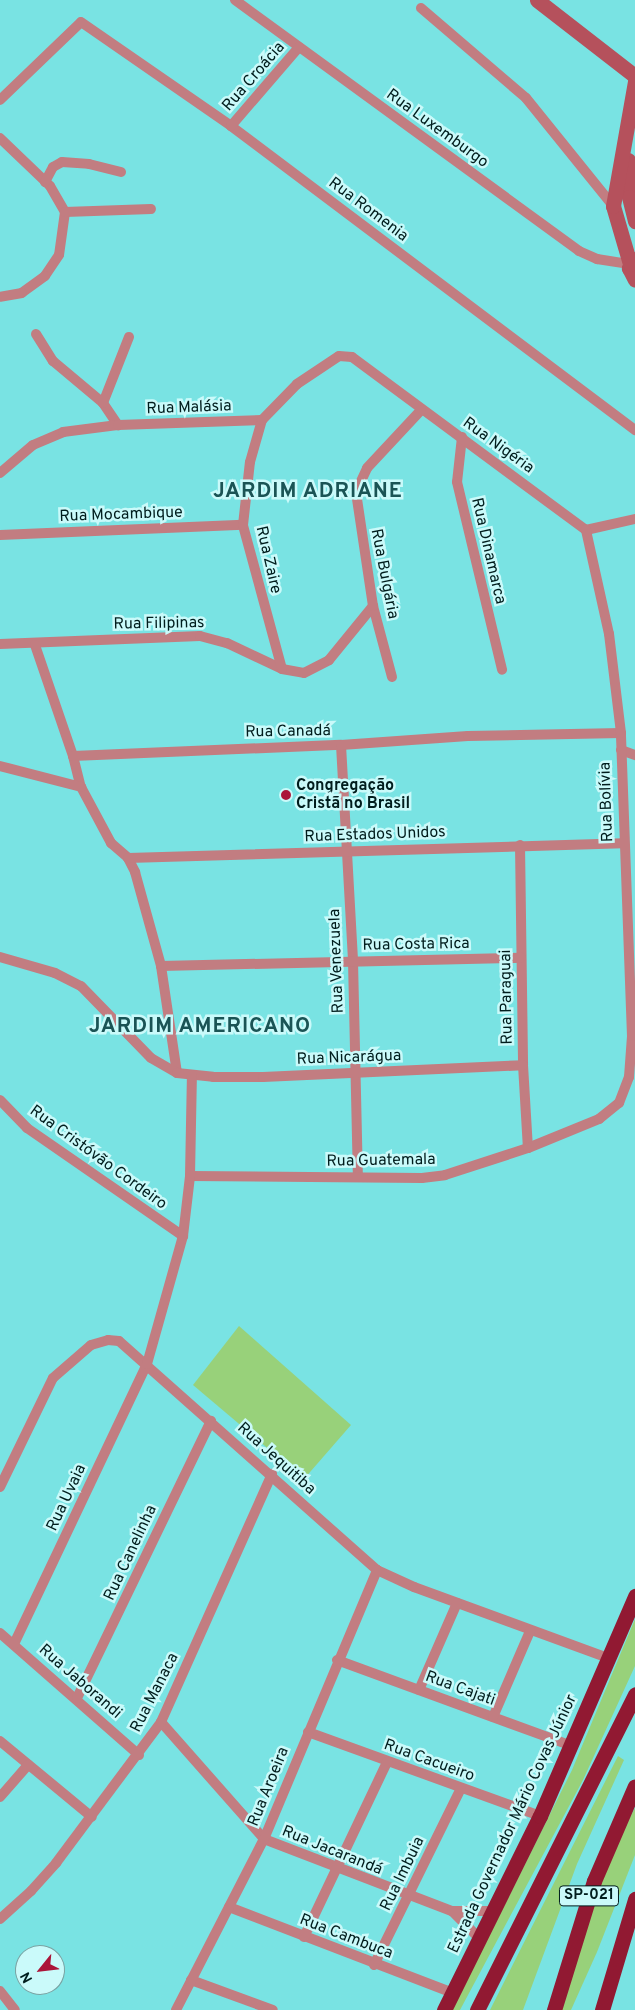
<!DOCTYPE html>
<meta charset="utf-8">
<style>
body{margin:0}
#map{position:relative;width:635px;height:2010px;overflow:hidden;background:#79e3e3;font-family:Overpass,sans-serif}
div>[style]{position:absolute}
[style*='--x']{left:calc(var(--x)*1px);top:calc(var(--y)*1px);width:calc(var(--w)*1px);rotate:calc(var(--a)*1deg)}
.green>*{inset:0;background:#98d17a}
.street>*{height:10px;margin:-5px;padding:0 5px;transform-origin:5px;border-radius:5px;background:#c27d81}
.secondary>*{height:15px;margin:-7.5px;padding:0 7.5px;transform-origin:7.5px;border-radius:7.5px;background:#b5515c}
.highway>*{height:15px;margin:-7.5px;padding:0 7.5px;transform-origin:7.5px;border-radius:7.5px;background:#911932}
.dots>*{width:14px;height:14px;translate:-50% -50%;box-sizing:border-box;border:2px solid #cafafa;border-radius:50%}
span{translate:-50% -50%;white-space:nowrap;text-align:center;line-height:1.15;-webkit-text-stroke:5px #cafafa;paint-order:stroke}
.shield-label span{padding:1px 4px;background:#cafafa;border:1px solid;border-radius:4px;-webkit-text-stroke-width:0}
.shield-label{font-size:15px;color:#001d1d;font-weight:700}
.street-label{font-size:16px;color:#001d1d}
.poi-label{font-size:16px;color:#001d1d;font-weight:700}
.left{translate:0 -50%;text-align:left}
.district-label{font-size:21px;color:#1a5455;font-weight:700;letter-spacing:1px}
.north{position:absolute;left:15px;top:1945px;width:50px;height:50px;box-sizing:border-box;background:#cafafa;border:1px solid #79a2a2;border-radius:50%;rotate:241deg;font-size:14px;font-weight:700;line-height:20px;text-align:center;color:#001d1d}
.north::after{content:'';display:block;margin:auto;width:18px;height:22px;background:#ab1539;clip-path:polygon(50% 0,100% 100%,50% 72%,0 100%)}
</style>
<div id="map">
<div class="green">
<div style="clip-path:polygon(239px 1326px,351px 1425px,304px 1479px,193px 1385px)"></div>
<div style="clip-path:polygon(635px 1619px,635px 1666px,583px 1780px,460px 2010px,452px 2010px,572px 1770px)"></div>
<div style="clip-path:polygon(618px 1756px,624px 1760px,577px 1864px,523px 2010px,490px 2010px)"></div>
<div style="clip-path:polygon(635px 1808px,635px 1855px,597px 1952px,571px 2010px,554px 2010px,617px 1840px)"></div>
</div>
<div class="street">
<div style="--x:235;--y:0;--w:426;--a:36.1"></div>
<div style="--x:579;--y:251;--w:20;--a:24"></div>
<div style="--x:597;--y:259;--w:33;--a:9"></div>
<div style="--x:421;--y:8;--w:138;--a:40.6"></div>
<div style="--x:526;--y:98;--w:139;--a:51.1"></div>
<div style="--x:0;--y:100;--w:112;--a:-43.9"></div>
<div style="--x:81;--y:22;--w:183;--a:34.7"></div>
<div style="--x:231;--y:126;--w:506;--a:36.96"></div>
<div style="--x:231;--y:126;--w:104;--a:-49.3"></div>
<div style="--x:0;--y:138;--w:69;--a:43.8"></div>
<div style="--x:50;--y:186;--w:30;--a:60"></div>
<div style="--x:65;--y:212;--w:43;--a:97.9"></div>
<div style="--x:59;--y:255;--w:25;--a:124"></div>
<div style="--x:45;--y:276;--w:29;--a:144"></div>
<div style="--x:22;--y:293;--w:22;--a:170"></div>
<div style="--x:45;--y:182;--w:17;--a:-62"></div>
<div style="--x:53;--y:167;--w:10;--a:-29"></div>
<div style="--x:62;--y:162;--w:27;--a:4"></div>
<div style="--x:89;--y:164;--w:33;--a:14"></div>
<div style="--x:65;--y:212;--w:86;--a:-2"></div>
<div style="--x:36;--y:334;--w:32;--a:58"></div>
<div style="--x:53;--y:361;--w:65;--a:40"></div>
<div style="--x:103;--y:403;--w:27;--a:56"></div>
<div style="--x:103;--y:403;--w:71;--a:-68.5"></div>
<div style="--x:462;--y:437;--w:45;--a:96.3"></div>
<div style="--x:457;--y:482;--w:193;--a:76.5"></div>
<div style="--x:0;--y:473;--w:43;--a:-40.3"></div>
<div style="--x:33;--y:445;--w:33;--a:-23"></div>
<div style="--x:63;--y:432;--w:55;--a:-7.3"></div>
<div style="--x:118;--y:425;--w:144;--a:-2"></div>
<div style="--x:0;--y:535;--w:243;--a:-2.4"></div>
<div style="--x:0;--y:644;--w:200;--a:-2.3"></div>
<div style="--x:200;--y:636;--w:28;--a:15"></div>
<div style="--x:227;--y:643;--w:61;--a:25.3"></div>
<div style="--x:282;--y:669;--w:22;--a:10"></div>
<div style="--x:304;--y:673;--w:28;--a:-27"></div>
<div style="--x:329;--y:660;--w:70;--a:-50.8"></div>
<div style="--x:35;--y:645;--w:117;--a:71.1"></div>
<div style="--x:73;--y:756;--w:32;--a:76"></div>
<div style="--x:81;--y:787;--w:64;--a:61.8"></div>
<div style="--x:111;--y:843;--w:23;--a:41"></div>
<div style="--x:128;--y:858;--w:16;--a:63"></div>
<div style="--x:135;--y:872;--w:98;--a:74.5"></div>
<div style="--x:161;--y:966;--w:108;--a:81.5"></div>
<div style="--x:282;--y:669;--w:149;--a:-105.2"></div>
<div style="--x:243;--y:525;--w:63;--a:-83.7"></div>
<div style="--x:250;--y:462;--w:44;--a:-74.1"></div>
<div style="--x:262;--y:420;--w:50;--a:-45.8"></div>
<div style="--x:297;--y:384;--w:50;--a:-33.7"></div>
<div style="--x:339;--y:356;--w:13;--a:4"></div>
<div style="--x:352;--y:357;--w:291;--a:36.5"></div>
<div style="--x:586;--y:530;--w:50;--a:-12.7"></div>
<div style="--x:392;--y:677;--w:73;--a:-105"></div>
<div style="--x:373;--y:606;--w:115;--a:-98.5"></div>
<div style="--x:356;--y:492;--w:26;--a:-65"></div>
<div style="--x:367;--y:468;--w:79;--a:-47"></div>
<div style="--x:341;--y:745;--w:216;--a:86.8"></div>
<div style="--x:353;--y:961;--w:216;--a:88.7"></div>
<div style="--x:621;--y:750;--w:15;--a:20"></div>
<div style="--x:73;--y:756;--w:268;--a:-2.4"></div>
<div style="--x:341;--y:745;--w:127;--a:-4.1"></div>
<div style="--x:468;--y:736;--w:153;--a:-1.1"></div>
<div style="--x:0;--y:766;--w:84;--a:14.5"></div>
<div style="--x:520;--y:845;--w:220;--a:89.2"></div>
<div style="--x:523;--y:1065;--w:83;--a:86.6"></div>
<div style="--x:128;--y:858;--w:495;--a:-1.7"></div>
<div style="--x:0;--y:957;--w:57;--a:16.2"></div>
<div style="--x:55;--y:973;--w:29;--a:27"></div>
<div style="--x:81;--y:986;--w:100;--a:45.8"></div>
<div style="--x:151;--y:1058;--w:30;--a:30"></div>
<div style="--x:177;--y:1073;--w:36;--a:6"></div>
<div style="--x:213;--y:1077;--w:50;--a:0"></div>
<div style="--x:263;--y:1077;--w:260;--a:-2.6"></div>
<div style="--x:161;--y:966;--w:360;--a:-1.3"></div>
<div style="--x:0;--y:1100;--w:39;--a:46"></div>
<div style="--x:27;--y:1128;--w:190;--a:34.7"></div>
<div style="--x:190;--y:1176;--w:232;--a:0.5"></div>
<div style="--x:422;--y:1178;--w:23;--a:-7"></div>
<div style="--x:445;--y:1175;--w:87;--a:-18"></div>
<div style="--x:528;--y:1148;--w:77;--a:-22.2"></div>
<div style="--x:599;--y:1119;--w:26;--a:-39"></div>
<div style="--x:619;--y:1103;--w:28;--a:-69"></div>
<div style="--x:629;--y:1077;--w:41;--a:-85.8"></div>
<div style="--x:632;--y:1036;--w:303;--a:-92.1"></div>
<div style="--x:621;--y:733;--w:100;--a:-96.9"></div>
<div style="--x:609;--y:634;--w:107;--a:-102.5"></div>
<div style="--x:0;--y:1487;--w:121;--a:-64.1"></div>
<div style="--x:53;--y:1378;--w:50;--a:-41"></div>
<div style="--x:91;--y:1345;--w:18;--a:-16"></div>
<div style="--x:108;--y:1340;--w:11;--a:5"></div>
<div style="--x:119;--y:1341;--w:345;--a:41.6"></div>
<div style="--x:377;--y:1570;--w:41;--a:24.7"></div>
<div style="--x:414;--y:1587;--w:207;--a:20.1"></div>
<div style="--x:0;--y:1633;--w:185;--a:41.3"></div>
<div style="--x:14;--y:1644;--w:310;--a:-64.6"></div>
<div style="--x:147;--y:1364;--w:133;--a:-74.3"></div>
<div style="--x:183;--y:1236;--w:60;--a:-83.3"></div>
<div style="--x:190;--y:1176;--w:101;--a:-88.9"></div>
<div style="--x:337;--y:1660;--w:250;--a:20.1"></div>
<div style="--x:419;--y:1690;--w:95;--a:-66.4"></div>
<div style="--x:77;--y:1698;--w:308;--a:-64.2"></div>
<div style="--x:493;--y:1717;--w:94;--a:-66.7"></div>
<div style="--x:161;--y:1722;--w:156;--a:48.6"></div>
<div style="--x:264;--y:1839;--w:201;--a:21"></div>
<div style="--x:452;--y:1911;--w:41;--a:0"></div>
<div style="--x:308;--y:1732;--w:247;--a:19.9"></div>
<div style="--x:0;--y:1741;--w:119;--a:39.6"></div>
<div style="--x:0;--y:1797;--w:43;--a:-48.8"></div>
<div style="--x:229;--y:1907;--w:240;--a:21"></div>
<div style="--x:452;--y:1911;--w:38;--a:45"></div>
<div style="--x:0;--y:1919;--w:42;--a:-42.1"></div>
<div style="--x:31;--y:1891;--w:38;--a:-48"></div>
<div style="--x:56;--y:1863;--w:176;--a:-53.3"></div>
<div style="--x:161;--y:1722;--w:272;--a:-65.9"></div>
<div style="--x:304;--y:1937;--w:194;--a:-64.6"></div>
<div style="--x:374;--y:1965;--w:197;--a:-63.8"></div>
<div style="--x:191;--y:1980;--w:87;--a:20.1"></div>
<div style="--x:0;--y:1991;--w:24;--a:52"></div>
<div style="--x:176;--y:2010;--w:192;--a:-62.8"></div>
<div style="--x:264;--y:1839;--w:292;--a:-67.2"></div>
</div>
<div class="secondary">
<div style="--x:537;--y:0;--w:124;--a:37.8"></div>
<div style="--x:628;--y:160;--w:37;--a:88"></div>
<div style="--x:629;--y:197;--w:25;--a:76"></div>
<div style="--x:635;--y:259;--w:11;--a:124"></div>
<div style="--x:629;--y:268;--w:13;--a:63"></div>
<div style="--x:630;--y:264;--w:60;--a:-106.3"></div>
<div style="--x:613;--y:206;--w:127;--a:-80"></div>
</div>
<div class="highway">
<div style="--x:444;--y:2010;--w:216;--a:-63.7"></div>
<div style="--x:540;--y:1816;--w:240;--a:-66.6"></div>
<div style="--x:477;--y:2010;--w:353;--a:-63.4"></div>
<div style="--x:554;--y:2010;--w:135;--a:-72.8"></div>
<div style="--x:594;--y:1881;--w:103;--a:-66.7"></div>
<div style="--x:602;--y:2010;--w:116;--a:-73.4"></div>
</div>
<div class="dots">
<div style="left:286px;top:795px;background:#ab1539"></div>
</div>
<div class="shield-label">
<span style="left:589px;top:1896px">SP-021</span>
</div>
<div class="street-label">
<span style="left:254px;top:77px;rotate:-49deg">Rua Croácia</span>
<span style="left:437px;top:129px;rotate:36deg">Rua Luxemburgo</span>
<span style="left:368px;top:210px;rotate:37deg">Rua Romenia</span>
<span style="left:189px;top:408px;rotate:-2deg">Rua Malásia</span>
<span style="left:498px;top:446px;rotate:36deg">Rua Nigéria</span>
<span style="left:121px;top:515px;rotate:-2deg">Rua Mocambique</span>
<span style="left:488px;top:551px;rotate:77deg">Rua Dinamarca</span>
<span style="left:268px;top:560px;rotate:77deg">Rua Zaire</span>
<span style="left:384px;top:574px;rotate:79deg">Rua Bulgária</span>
<span style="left:159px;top:624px;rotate:-1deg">Rua Filipinas</span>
<span style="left:288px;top:732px;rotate:-1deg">Rua Canadá</span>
<span style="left:607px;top:802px;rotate:-92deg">Rua Bolívia</span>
<span style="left:375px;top:835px;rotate:-2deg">Rua Estados Unidos</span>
<span style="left:416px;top:945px;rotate:-1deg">Rua Costa Rica</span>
<span style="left:337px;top:961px;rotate:-92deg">Rua Venezuela</span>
<span style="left:507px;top:997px;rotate:-91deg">Rua Paraguai</span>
<span style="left:349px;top:1058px;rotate:-2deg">Rua Nicarágua</span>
<span style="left:98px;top:1158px;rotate:36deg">Rua Cristóvão Cordeiro</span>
<span style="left:381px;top:1161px;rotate:-1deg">Rua Guatemala</span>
<span style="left:276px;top:1459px;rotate:42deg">Rua Jequitiba</span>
<span style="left:67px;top:1498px;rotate:-65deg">Rua Uvaia</span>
<span style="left:131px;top:1553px;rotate:-65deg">Rua Canelinha</span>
<span style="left:80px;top:1682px;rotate:41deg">Rua Jaborandi</span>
<span style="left:460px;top:1689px;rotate:20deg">Rua Cajati</span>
<span style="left:155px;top:1693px;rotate:-63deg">Rua Manaca</span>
<span style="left:429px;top:1761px;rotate:20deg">Rua Cacueiro</span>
<span style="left:269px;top:1787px;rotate:-68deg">Rua Aroeira</span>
<span style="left:513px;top:1824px;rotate:-65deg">Estrada Governador Mário Covas Júnior</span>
<span style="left:332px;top:1851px;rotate:22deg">Rua Jacarandá</span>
<span style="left:403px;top:1874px;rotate:-64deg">Rua Imbuia</span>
<span style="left:346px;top:1937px;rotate:21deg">Rua Cambuca</span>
</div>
<div class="poi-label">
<span class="left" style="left:296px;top:795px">Congregação<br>Cristã no Brasil</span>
</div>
<div class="district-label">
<span style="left:308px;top:492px">JARDIM ADRIANE</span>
<span style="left:200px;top:1027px">JARDIM AMERICANO</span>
</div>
<div class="north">N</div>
</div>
